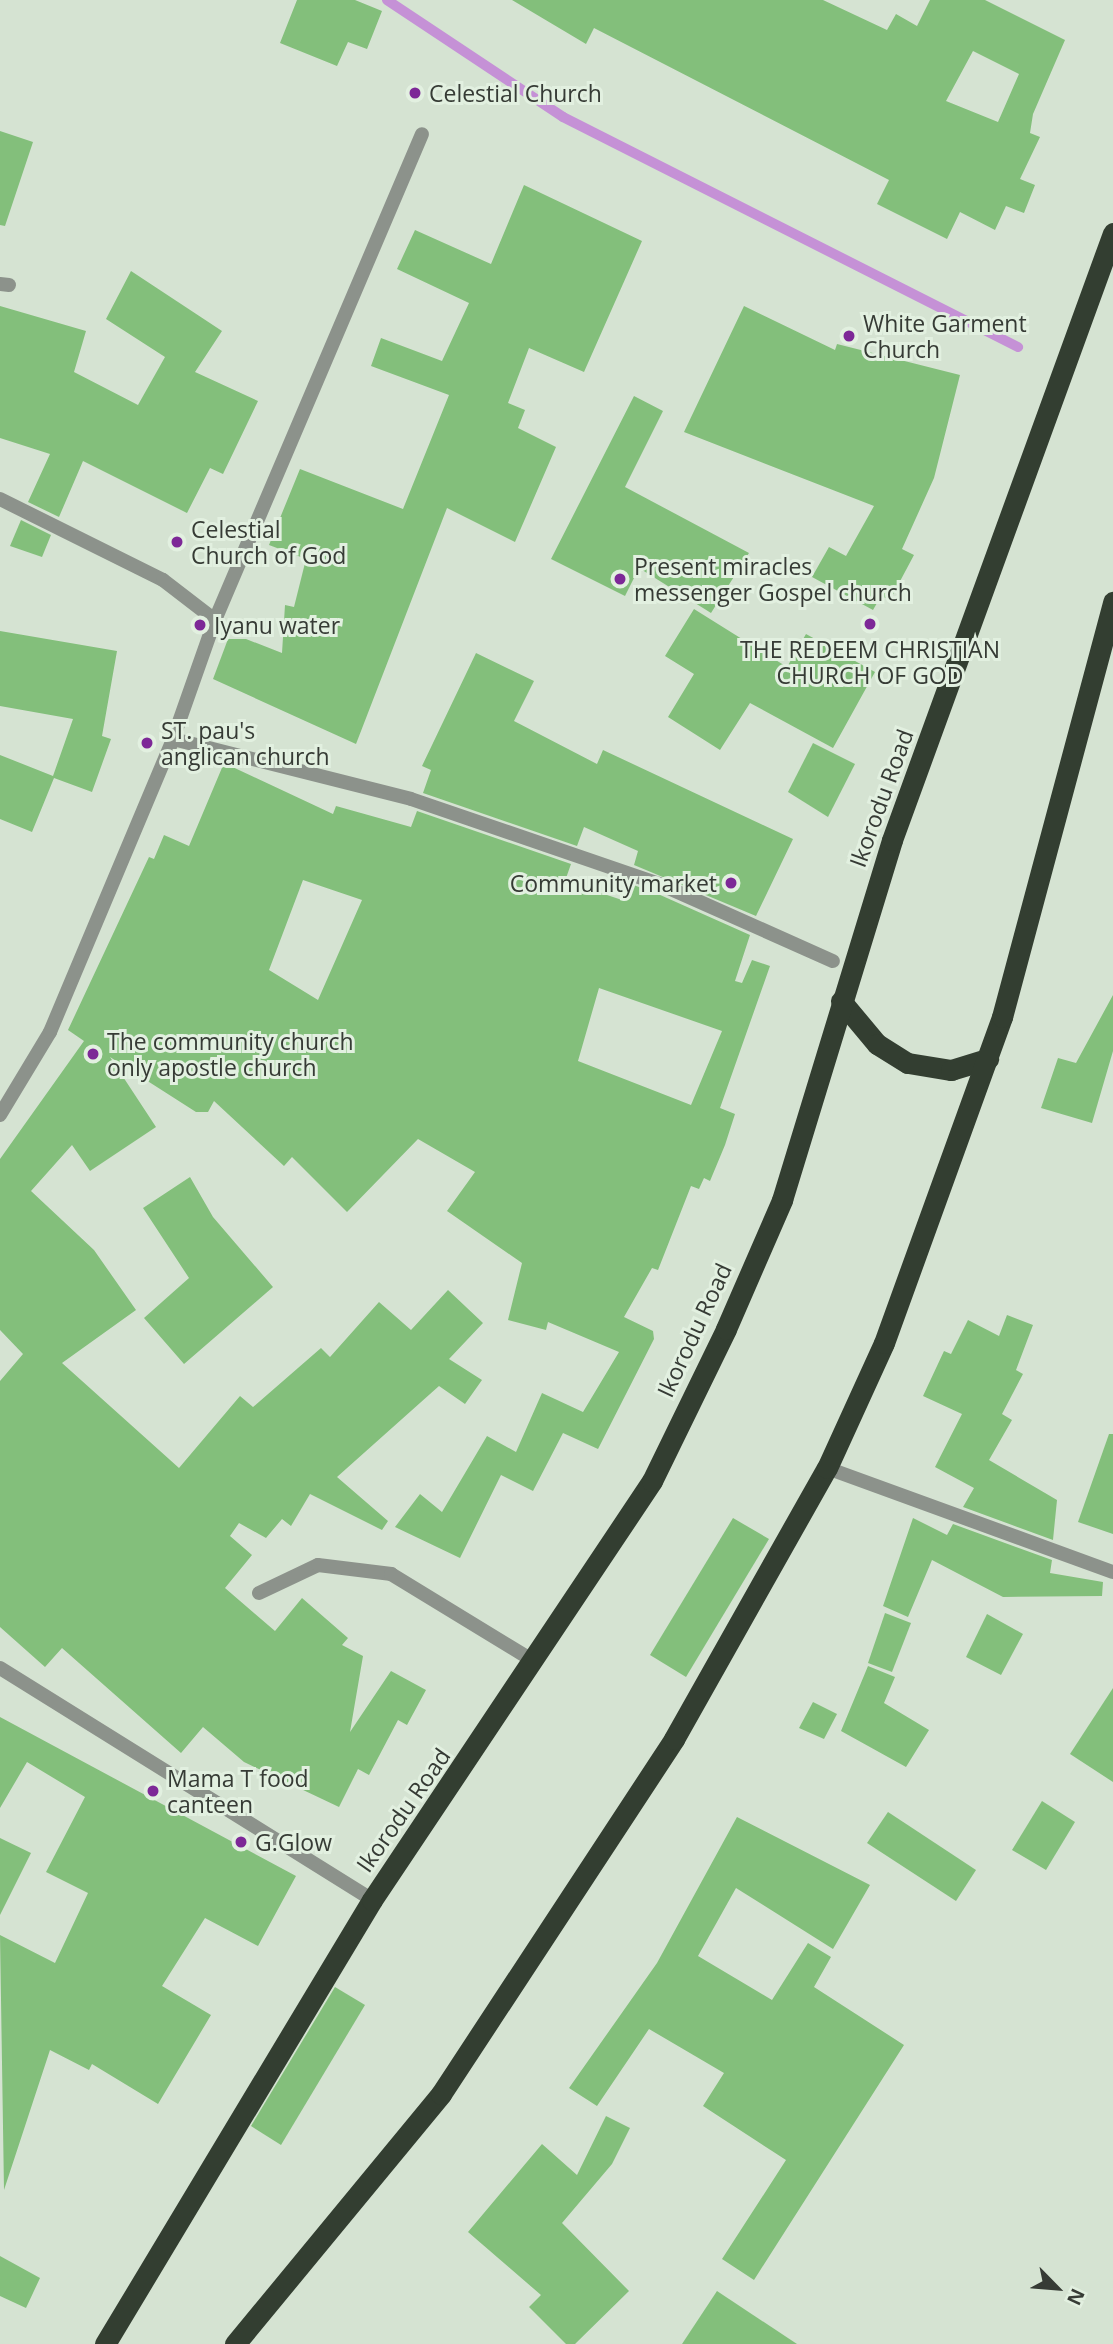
<!DOCTYPE html>
<style>
body{margin:0}
#map{position:relative;width:1113px;height:2344px;overflow:hidden;background:#d5e3d2;font-family:"Open Sans",sans-serif}
div>[style]{position:absolute}
[style*='--x']{left:calc(var(--x)*1px);top:calc(var(--y)*1px);width:calc(var(--w)*1px);rotate:calc(var(--a)*1deg)}
.stream>*{height:10px;margin:-5px;padding:0 5px;transform-origin:5px;border-radius:5px;background:#c591d6}
.building>*{inset:0;background:#83bf7b}
.street>*{height:14px;margin:-7px;padding:0 7px;transform-origin:7px;border-radius:7px;background:#8c928b}
.highway>*{height:21px;margin:-10.5px;padding:0 10.5px;transform-origin:10.5px;border-radius:10.5px;background:#333e31}
.dots>*{width:19px;height:19px;translate:-50% -50%;box-sizing:border-box;border:4px solid #e2f0e0;border-radius:50%}
span{translate:-50% -50%;white-space:nowrap;text-align:center;line-height:1.15;-webkit-text-stroke:6px #e2f0e0;paint-order:stroke}
.poi-label{font-size:23px;color:#363b35}
.left{translate:0 -50%;text-align:left}
.right{translate:-100% -50%;text-align:right}
.street-label{font-size:23px;color:#363b35}
.north{position:absolute;left:1022px;top:2253px;width:70px;height:70px;-webkit-text-stroke:5px #e2f0e0;paint-order:stroke;rotate:115deg;font-size:19px;font-weight:700;line-height:28px;text-align:center;color:#363b35}
.north::after{content:'';display:block;margin:auto;width:24px;height:32px;background:#363b35;clip-path:polygon(50% 0,100% 100%,50% 72%,0 100%)}
</style>
<div id="map">
<div class="stream">
<div style="--x:387;--y:0;--w:211;--a:33.6"></div>
<div style="--x:563;--y:117;--w:510;--a:26.82"></div>
</div>
<div class="building">
<div style="clip-path:polygon(297px 0,355px 0,382px 11px,367px 49px,348px 42px,337px 66px,280px 43px)"></div>
<div style="clip-path:polygon(evenodd,512px 0,823px 0,887px 30px,896px 14px,917px 26px,930px 0,985px 0,1065px 40px,1033px 114px,1030px 133px,1040px 137px,1020px 179px,1035px 185px,1024px 213px,1006px 206px,995px 230px,960px 212px,947px 239px,877px 204px,889px 180px,594px 28px,586px 44px,512px 0,973px 51px,1019px 74px,998px 122px,946px 101px,973px 51px)"></div>
<div style="clip-path:polygon(0 131px,33px 142px,5px 226px,0 225px)"></div>
<div style="clip-path:polygon(524px 185px,642px 241px,584px 372px,529px 348px,508px 403px,525px 410px,518px 428px,556px 447px,515px 542px,447px 508px,356px 744px,213px 679px,228px 639px,246px 639px,282px 653px,285px 605px,294px 607px,306px 559px,269px 545px,300px 469px,403px 509px,449px 395px,371px 366px,381px 338px,442px 361px,469px 303px,397px 269px,415px 230px,491px 264px)"></div>
<div style="clip-path:polygon(131px 271px,222px 331px,195px 372px,258px 401px,223px 474px,210px 468px,187px 513px,83px 461px,59px 517px,28px 502px,50px 454px,0 438px,0 306px,86px 331px,74px 372px,138px 405px,165px 357px,106px 319px)"></div>
<div style="clip-path:polygon(744px 306px,835px 350px,837px 344px,960px 375px,934px 478px,902px 549px,914px 555px,890px 600px,881px 596px,873px 610px,812px 577px,829px 547px,846px 556px,874px 506px,684px 432px)"></div>
<div style="clip-path:polygon(634px 396px,663px 411px,625px 487px,749px 553px,711px 613px,639px 568px,625px 596px,551px 559px)"></div>
<div style="clip-path:polygon(21px 520px,51px 535px,42px 557px,10px 546px)"></div>
<div style="clip-path:polygon(694px 609px,787px 667px,806px 634px,875px 672px,833px 748px,750px 703px,720px 750px,668px 717px,694px 674px,665px 656px)"></div>
<div style="clip-path:polygon(0 631px,117px 651px,102px 736px,111px 739px,92px 792px,54px 778px,32px 832px,0 819px,0 755px,53px 776px,73px 719px,0 706px)"></div>
<div style="clip-path:polygon(476px 653px,534px 681px,514px 721px,597px 764px,603px 750px,793px 839px,756px 916px,634px 865px,638px 851px,584px 827px,577px 846px,423px 793px,431px 770px,422px 766px)"></div>
<div style="clip-path:polygon(813px 743px,855px 764px,828px 817px,788px 792px)"></div>
<div style="clip-path:polygon(evenodd,224px 763px,333px 814px,336px 806px,411px 827px,417px 811px,571px 864px,565px 881px,622px 900px,628px 883px,658px 894px,750px 935px,735px 981px,742px 983px,752px 960px,770px 966px,720px 1108px,735px 1114px,725px 1145px,710px 1181px,704px 1178px,699px 1189px,691px 1186px,658px 1270px,652px 1268px,624px 1317px,653px 1331px,654px 1339px,598px 1449px,563px 1433px,533px 1491px,501px 1475px,460px 1558px,395px 1527px,420px 1494px,442px 1512px,487px 1436px,516px 1452px,542px 1393px,583px 1412px,619px 1352px,548px 1322px,546px 1330px,508px 1320px,522px 1263px,447px 1211px,475px 1172px,418px 1139px,347px 1212px,292px 1157px,284px 1166px,214px 1101px,208px 1112px,196px 1112px,110px 1057px,156px 1127px,90px 1171px,72px 1145px,31px 1191px,94px 1250px,136px 1310px,62px 1363px,179px 1468px,240px 1396px,253px 1407px,321px 1348px,330px 1357px,379px 1302px,411px 1330px,448px 1290px,483px 1323px,449px 1359px,482px 1380px,465px 1404px,439px 1386px,337px 1477px,388px 1521px,382px 1530px,310px 1494px,291px 1526px,282px 1519px,266px 1538px,239px 1523px,230px 1536px,252px 1555px,225px 1588px,275px 1631px,302px 1598px,348px 1638px,342px 1645px,363px 1656px,350px 1732px,391px 1671px,426px 1690px,407px 1725px,398px 1720px,369px 1775px,358px 1769px,339px 1807px,244px 1762px,203px 1727px,181px 1753px,62px 1648px,45px 1667px,0 1627px,0 1381px,23px 1354px,0 1330px,0 1159px,84px 1041px,68px 1030px,149px 857px,154px 859px,164px 835px,189px 846px,224px 763px,303px 880px,362px 900px,318px 1000px,269px 970px,303px 880px,224px 763px,599px 988px,722px 1031px,691px 1105px,578px 1061px,599px 988px)"></div>
<div style="clip-path:polygon(1113px 995px,1113px 1051px,1092px 1123px,1041px 1108px,1058px 1058px,1076px 1063px)"></div>
<div style="clip-path:polygon(190px 1177px,213px 1217px,273px 1287px,184px 1364px,144px 1318px,189px 1278px,143px 1208px)"></div>
<div style="clip-path:polygon(1007px 1315px,1033px 1325px,1016px 1370px,1023px 1374px,1002px 1414px,1012px 1420px,989px 1460px,1057px 1500px,1053px 1540px,963px 1507px,974px 1488px,935px 1467px,962px 1414px,923px 1396px,944px 1351px,951px 1354px,968px 1320px,999px 1336px)"></div>
<div style="clip-path:polygon(1109px 1434px,1113px 1434px,1113px 1534px,1078px 1522px)"></div>
<div style="clip-path:polygon(733px 1518px,769px 1539px,686px 1677px,650px 1655px)"></div>
<div style="clip-path:polygon(913px 1518px,947px 1535px,953px 1524px,1052px 1560px,1050px 1573px,1103px 1582px,1102px 1596px,1003px 1597px,932px 1560px,908px 1617px,883px 1606px)"></div>
<div style="clip-path:polygon(885px 1613px,911px 1623px,892px 1672px,868px 1663px)"></div>
<div style="clip-path:polygon(987px 1614px,1023px 1634px,1001px 1675px,966px 1657px)"></div>
<div style="clip-path:polygon(868px 1666px,895px 1677px,884px 1703px,929px 1730px,906px 1767px,841px 1731px)"></div>
<div style="clip-path:polygon(1113px 1688px,1113px 1782px,1070px 1754px)"></div>
<div style="clip-path:polygon(813px 1702px,837px 1714px,824px 1739px,799px 1728px)"></div>
<div style="clip-path:polygon(0 1717px,296px 1876px,258px 1946px,205px 1918px,162px 1986px,211px 2015px,158px 2104px,92px 2064px,89px 2070px,50px 2050px,4px 2190px,0 1935px,55px 1963px,88px 1893px,46px 1872px,85px 1797px,27px 1762px,0 1808px)"></div>
<div style="clip-path:polygon(1042px 1801px,1075px 1822px,1046px 1870px,1012px 1850px)"></div>
<div style="clip-path:polygon(888px 1812px,976px 1870px,956px 1901px,867px 1843px)"></div>
<div style="clip-path:polygon(737px 1817px,870px 1885px,833px 1949px,736px 1888px,698px 1956px,772px 2000px,808px 1943px,831px 1957px,814px 1987px,904px 2045px,754px 2280px,722px 2259px,786px 2160px,703px 2106px,724px 2073px,649px 2029px,597px 2106px,569px 2088px,657px 1963px)"></div>
<div style="clip-path:polygon(0 1838px,31px 1853px,0 1915px)"></div>
<div style="clip-path:polygon(335px 1987px,365px 2005px,281px 2145px,251px 2126px)"></div>
<div style="clip-path:polygon(606px 2116px,630px 2128px,612px 2164px,562px 2223px,629px 2291px,575px 2344px,566px 2344px,529px 2307px,541px 2295px,468px 2232px,542px 2144px,577px 2175px)"></div>
<div style="clip-path:polygon(0 2256px,40px 2278px,26px 2308px,0 2296px)"></div>
<div style="clip-path:polygon(717px 2291px,797px 2344px,682px 2344px)"></div>
</div>
<div class="street">
<div style="--x:0;--y:284;--w:9;--a:6"></div>
<div style="--x:0;--y:499;--w:182;--a:26.4"></div>
<div style="--x:163;--y:580;--w:66;--a:37.6"></div>
<div style="--x:173;--y:739;--w:245;--a:14.1"></div>
<div style="--x:411;--y:799;--w:265;--a:18.9"></div>
<div style="--x:662;--y:885;--w:187;--a:24"></div>
<div style="--x:0;--y:1115;--w:97;--a:-58.9"></div>
<div style="--x:50;--y:1032;--w:318;--a:-67.2"></div>
<div style="--x:173;--y:739;--w:126;--a:-70.6"></div>
<div style="--x:215;--y:620;--w:528;--a:-66.93"></div>
<div style="--x:827;--y:1468;--w:304;--a:20"></div>
<div style="--x:259;--y:1593;--w:65;--a:-25.4"></div>
<div style="--x:318;--y:1565;--w:74;--a:7"></div>
<div style="--x:391;--y:1574;--w:169;--a:31.4"></div>
<div style="--x:0;--y:1668;--w:438;--a:31.9"></div>
</div>
<div class="highway">
<div style="--x:841;--y:1001;--w:56;--a:50.1"></div>
<div style="--x:877;--y:1044;--w:36;--a:32"></div>
<div style="--x:908;--y:1063;--w:44;--a:9.2"></div>
<div style="--x:951;--y:1070;--w:39;--a:-17"></div>
<div style="--x:105;--y:2344;--w:518;--a:-58.98"></div>
<div style="--x:372;--y:1900;--w:504;--a:-56.25"></div>
<div style="--x:652;--y:1481;--w:169;--a:-64"></div>
<div style="--x:726;--y:1329;--w:141;--a:-66.5"></div>
<div style="--x:782;--y:1200;--w:376;--a:-73"></div>
<div style="--x:892;--y:840;--w:646;--a:-69.99"></div>
<div style="--x:235;--y:2344;--w:324;--a:-50.5"></div>
<div style="--x:441;--y:2094;--w:425;--a:-56.7"></div>
<div style="--x:674;--y:1739;--w:311;--a:-60.6"></div>
<div style="--x:827;--y:1468;--w:137;--a:-65.5"></div>
<div style="--x:884;--y:1343;--w:347;--a:-70.1"></div>
<div style="--x:1002;--y:1017;--w:430;--a:-75"></div>
</div>
<div class="dots">
<div style="left:415px;top:93px;background:#7d2897"></div>
<div style="left:849px;top:336px;background:#7d2897"></div>
<div style="left:177px;top:542px;background:#7d2897"></div>
<div style="left:620px;top:579px;background:#7d2897"></div>
<div style="left:870px;top:624px;background:#7d2897"></div>
<div style="left:200px;top:625px;background:#7d2897"></div>
<div style="left:147px;top:743px;background:#7d2897"></div>
<div style="left:731px;top:883px;background:#7d2897"></div>
<div style="left:93px;top:1054px;background:#7d2897"></div>
<div style="left:153px;top:1791px;background:#7d2897"></div>
<div style="left:241px;top:1842px;background:#7d2897"></div>
</div>
<div class="poi-label">
<span class="left" style="left:429px;top:93px">Celestial Church</span>
<span class="left" style="left:863px;top:336px">White Garment<br>Church</span>
<span class="left" style="left:191px;top:542px">Celestial<br>Church of God</span>
<span class="left" style="left:634px;top:579px">Present miracles<br>messenger Gospel church</span>
<span class="left" style="left:214px;top:625px">Iyanu water</span>
<span style="left:870px;top:662px">THE REDEEM CHRISTIAN<br>CHURCH OF GOD</span>
<span class="left" style="left:161px;top:743px">ST. pau's<br>anglican church</span>
<span class="right" style="left:717px;top:883px">Community market</span>
<span class="left" style="left:107px;top:1054px">The community church<br>only apostle church</span>
<span class="left" style="left:167px;top:1791px">Mama T food<br>canteen</span>
<span class="left" style="left:255px;top:1842px">G.Glow</span>
</div>
<div class="street-label">
<span style="left:881px;top:798px;rotate:-70deg">Ikorodu Road</span>
<span style="left:694px;top:1330px;rotate:-65deg">Ikorodu Road</span>
<span style="left:403px;top:1810px;rotate:-55deg">Ikorodu Road</span>
</div>
<div class="north">N</div>
</div>
